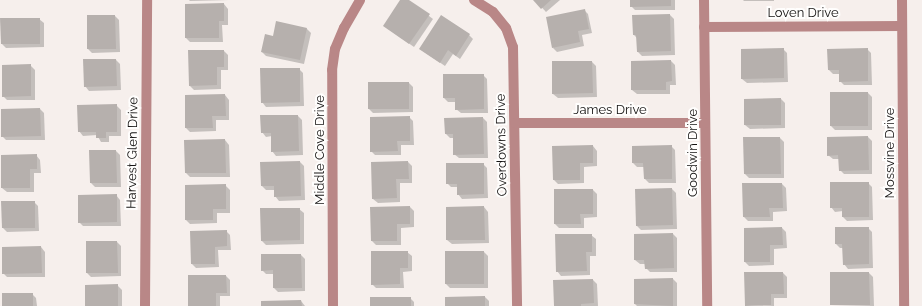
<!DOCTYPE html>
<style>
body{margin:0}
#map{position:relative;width:922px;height:306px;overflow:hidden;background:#f6efec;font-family:Raleway,sans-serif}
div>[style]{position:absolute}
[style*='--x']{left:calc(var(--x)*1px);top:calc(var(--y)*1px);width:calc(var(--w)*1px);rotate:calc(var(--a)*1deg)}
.shadow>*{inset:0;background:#0003}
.building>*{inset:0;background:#b6b0ad}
.minor>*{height:10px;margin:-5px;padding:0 5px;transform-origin:5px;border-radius:5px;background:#b98787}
span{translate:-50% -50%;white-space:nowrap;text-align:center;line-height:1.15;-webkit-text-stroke:4px #fffefd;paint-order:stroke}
.street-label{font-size:13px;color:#141211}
</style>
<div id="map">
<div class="shadow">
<div style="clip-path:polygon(189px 0,229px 0,190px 1px)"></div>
<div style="clip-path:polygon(402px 0,408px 0,433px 19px,414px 47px,384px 26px)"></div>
<div style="clip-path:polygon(535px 0,560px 0,546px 12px)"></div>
<div style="clip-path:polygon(631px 0,675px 0,675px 10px,635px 10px,631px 6px)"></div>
<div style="clip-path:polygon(743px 0,774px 0,774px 1px,744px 1px)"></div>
<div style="clip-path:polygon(224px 4px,228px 9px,228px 25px,222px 25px,223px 42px,190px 42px,186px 38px)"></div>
<div style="clip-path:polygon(584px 10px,588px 14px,592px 33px,582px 35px,584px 46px,557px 52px,553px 48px)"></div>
<div style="clip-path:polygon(670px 15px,674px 19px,675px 55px,642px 56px,638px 52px,637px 38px,634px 35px)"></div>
<div style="clip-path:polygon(115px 16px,119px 20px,120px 52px,92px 53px,88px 49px)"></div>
<div style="clip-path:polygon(39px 19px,44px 23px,44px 47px,6px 48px,2px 44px)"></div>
<div style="clip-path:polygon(277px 23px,307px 29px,311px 33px,304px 64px,266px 56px,262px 52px,274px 37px)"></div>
<div style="clip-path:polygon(469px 35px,473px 39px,460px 59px,453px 54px,445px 66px,420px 49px)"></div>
<div style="clip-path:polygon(783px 49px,787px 53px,788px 82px,747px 83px,742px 79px)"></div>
<div style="clip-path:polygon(867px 49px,871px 53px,872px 85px,844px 85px,840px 81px,840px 74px,833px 74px,829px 70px)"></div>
<div style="clip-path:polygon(224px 51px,228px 55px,228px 70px,221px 70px,221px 89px,194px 90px,190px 86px)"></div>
<div style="clip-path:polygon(84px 60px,116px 60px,120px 64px,121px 90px,89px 91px,85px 86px)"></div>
<div style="clip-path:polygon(671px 61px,675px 65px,676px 85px,670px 85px,670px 94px,637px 94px,632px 90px,632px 62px)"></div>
<div style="clip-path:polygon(553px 62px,592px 62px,596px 66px,597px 97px,558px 98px,553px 94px)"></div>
<div style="clip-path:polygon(30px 65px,35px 70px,35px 100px,7px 100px,3px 96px)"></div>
<div style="clip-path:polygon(299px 69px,303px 73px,304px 106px,266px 107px,262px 102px)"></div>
<div style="clip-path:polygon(483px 75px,487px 79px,488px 113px,461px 113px,456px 109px,456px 102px,448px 102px,444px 98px)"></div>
<div style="clip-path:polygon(369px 83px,409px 83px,413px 87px,413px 112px,373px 113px,369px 109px)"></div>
<div style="clip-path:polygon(868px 93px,872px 97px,872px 130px,835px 130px,831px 126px)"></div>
<div style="clip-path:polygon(225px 95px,229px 100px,229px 120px,216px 120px,216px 131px,190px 132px,186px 128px)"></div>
<div style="clip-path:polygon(781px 99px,785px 103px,785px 128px,750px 129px,745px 125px)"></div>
<div style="clip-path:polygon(116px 105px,121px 110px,121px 136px,109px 136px,109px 142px,101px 142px,97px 135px,83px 136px,79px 131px)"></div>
<div style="clip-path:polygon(40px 109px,44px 113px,45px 140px,6px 140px,2px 136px)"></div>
<div style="clip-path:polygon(262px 116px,298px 116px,302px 120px,303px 155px,276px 156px,272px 151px,272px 136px,266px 137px,262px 132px)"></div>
<div style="clip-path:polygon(409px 117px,413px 121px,414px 145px,401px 145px,401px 155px,375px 155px,371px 151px)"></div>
<div style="clip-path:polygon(483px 118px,487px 122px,488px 158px,459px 158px,454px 154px,454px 138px,450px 138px,446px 134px)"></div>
<div style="clip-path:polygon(868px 137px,872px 141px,872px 174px,844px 174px,840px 170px,839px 159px,833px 159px,828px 155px)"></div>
<div style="clip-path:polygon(780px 138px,784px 142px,784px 178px,749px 178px,745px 174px)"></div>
<div style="clip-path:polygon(225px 140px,229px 145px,230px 177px,190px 177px,186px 173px,185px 141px)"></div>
<div style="clip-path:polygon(593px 146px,597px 151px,597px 166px,584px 167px,584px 183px,558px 184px,554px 180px)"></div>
<div style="clip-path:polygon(671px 146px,675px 150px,676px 183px,649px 183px,645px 179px,644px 167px,637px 167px,633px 163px)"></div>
<div style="clip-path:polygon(116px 151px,120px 155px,121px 187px,95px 187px,91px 183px)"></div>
<div style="clip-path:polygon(36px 155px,40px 160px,41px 173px,34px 173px,34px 192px,7px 192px,2px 188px)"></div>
<div style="clip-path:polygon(300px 162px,304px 166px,305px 200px,279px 201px,275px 196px,275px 190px,266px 190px,262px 186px)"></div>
<div style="clip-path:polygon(408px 162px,412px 166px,412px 183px,400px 183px,400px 202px,378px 203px,373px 199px)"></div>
<div style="clip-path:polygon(483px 164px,487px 168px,488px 198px,462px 199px,458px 194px,458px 187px,451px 187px,447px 183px)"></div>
<div style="clip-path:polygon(868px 183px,872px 187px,873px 220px,847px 221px,843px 217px,843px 211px,835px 212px,831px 207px)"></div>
<div style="clip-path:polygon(782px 184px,786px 188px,787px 211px,773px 212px,773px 221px,748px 221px,744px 217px)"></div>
<div style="clip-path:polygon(225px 185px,230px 190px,230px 213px,217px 213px,217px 223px,190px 224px,186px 220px)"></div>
<div style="clip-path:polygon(672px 189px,676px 193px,677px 229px,641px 230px,637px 226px)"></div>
<div style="clip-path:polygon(593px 190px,597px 194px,597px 217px,584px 218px,584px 228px,559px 228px,555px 224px)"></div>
<div style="clip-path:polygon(116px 195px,120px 200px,121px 226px,83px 226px,79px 222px)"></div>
<div style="clip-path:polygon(34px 202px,38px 206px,39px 231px,7px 232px,3px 228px)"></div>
<div style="clip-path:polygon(410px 207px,414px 211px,414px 227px,401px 228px,401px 245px,376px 245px,372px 241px)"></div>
<div style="clip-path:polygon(484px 207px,488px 212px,489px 243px,452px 244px,447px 240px)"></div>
<div style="clip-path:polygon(299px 209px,304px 213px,304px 244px,266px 245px,262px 241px)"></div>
<div style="clip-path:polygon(782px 228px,786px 232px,787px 248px,774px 249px,774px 265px,749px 266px,745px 262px,745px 229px)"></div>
<div style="clip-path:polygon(868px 228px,872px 232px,873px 268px,848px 269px,844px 264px,843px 248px,840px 248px,836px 244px)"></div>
<div style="clip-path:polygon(226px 231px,230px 235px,231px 250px,218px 250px,219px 267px,196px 268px,192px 264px)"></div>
<div style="clip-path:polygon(673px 234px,677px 238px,677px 272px,650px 272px,646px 268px,646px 264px,640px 264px,635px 260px)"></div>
<div style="clip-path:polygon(591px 235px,596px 239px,596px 256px,590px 256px,590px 275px,561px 276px,557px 271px)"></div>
<div style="clip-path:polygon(117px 242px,121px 246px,121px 276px,91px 277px,87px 273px)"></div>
<div style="clip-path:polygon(41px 247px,45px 252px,45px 277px,7px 277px,3px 273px)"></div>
<div style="clip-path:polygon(407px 252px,412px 256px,412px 271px,403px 272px,404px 288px,376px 288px,372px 284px)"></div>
<div style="clip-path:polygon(446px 252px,484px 252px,488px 256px,488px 288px,450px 288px,446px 284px)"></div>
<div style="clip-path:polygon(301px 255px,305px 259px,305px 291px,278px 292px,274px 288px,274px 274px,266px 274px,262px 270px)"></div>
<div style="clip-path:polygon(783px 273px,787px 277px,787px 298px,774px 298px,774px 306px,746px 305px)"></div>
<div style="clip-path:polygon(869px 273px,873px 277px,874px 306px,831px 305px)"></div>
<div style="clip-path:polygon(226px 276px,230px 280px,230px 296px,220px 296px,220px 306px,189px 306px)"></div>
<div style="clip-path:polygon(673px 279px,677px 283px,677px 306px,637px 306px,635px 304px)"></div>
<div style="clip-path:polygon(593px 280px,597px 284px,598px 306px,555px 306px,554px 281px)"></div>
<div style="clip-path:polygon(117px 285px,122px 290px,122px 306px,86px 306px)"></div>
<div style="clip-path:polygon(32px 294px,36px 298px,37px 306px,3px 306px)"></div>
<div style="clip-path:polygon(485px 297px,489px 301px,489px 306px,446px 306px)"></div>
<div style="clip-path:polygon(410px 298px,414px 302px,414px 306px,371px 306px)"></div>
<div style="clip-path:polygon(301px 301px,305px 306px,262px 306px)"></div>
</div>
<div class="building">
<div style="clip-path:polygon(400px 0,409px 0,430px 14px,409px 44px,383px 26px)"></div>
<div style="clip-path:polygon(533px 0,551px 0,541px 9px)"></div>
<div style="clip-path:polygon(630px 0,671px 0,671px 6px,630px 7px)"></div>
<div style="clip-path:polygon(224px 3px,224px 21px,219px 21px,219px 38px,185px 38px,185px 4px)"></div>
<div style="clip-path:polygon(585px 9px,589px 29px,578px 31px,580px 42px,552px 48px,546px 17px)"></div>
<div style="clip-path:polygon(670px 14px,671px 51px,637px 52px,636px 35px,633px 35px,632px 15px)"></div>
<div style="clip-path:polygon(87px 15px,115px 15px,116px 49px,87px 49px)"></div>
<div style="clip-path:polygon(441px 15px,470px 34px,456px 56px,448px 50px,440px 63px,419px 49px)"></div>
<div style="clip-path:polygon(0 18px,40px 18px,40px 44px,1px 44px)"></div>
<div style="clip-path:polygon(276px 21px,307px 28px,300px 60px,261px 52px,265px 34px,273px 36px)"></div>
<div style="clip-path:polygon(784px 48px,784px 78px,741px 79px,741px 49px)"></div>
<div style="clip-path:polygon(868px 48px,868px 81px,839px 82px,839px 70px,828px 70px,827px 49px)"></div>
<div style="clip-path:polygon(188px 50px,224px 50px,224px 67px,217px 67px,217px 85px,189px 86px)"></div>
<div style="clip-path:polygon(83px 59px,116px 59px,117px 86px,84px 87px)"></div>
<div style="clip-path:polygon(671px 60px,672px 81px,666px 82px,666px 90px,631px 90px,631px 61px)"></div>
<div style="clip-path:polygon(552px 61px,592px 61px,593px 93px,552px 94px)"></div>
<div style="clip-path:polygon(31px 64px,31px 96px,2px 97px,2px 65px)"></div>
<div style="clip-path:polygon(260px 68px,300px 68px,300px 102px,261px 103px)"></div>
<div style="clip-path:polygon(443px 74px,484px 74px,484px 109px,455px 110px,455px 98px,443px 98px)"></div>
<div style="clip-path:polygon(368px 82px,409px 82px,409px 109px,368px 109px)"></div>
<div style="clip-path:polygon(830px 92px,868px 92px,868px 126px,830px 126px)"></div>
<div style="clip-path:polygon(225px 94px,226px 116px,212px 116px,213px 128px,185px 128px,185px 95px)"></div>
<div style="clip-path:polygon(781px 98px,781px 125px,744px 125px,744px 99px)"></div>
<div style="clip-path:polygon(117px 104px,117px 132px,106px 132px,106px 138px,96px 138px,96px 132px,78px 132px,77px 105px)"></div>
<div style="clip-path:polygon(40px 108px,41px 136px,1px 137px,1px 109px)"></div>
<div style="clip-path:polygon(260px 115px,298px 115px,299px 151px,271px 152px,271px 133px,261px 133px)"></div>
<div style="clip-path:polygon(410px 116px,410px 141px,397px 141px,398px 151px,370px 152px,370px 117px)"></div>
<div style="clip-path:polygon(483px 117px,484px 154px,453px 155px,453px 134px,445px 134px,444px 118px)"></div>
<div style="clip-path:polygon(868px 136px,869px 170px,839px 171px,838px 155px,827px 156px,827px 137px)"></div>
<div style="clip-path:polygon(743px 137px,780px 137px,781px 174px,744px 174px)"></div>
<div style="clip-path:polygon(225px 139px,226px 173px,185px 173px,184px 140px)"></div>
<div style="clip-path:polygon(593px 145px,593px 163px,580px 163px,580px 180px,553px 180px,552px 146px)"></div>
<div style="clip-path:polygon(672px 145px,672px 179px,644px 179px,643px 163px,632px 163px,632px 146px)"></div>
<div style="clip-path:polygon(89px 150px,116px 150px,117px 183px,90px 183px)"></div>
<div style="clip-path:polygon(37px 154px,37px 169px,30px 169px,30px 188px,1px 188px,1px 155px)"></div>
<div style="clip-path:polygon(300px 161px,301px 196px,274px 197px,274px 186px,261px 186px,260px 162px)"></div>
<div style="clip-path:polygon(408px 161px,409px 179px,396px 179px,397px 198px,372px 199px,371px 162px)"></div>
<div style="clip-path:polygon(446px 163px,484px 163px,484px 194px,457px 195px,457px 184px,446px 184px)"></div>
<div style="clip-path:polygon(830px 182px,869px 182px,869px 217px,842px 217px,842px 208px,830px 208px)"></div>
<div style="clip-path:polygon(742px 183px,782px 183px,783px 208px,769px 208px,770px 217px,743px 217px)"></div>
<div style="clip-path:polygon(226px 184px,226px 209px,213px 209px,213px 220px,185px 220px,185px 185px)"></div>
<div style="clip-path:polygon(672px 188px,673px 225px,636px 226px,635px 189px)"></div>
<div style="clip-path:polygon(554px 189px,593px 189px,593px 214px,580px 214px,581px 224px,554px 224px)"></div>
<div style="clip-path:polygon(117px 194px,117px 222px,78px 223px,78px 195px)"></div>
<div style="clip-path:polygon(1px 201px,35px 201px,35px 228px,2px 228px)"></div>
<div style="clip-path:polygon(410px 206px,410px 224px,397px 224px,397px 241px,371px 241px,370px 207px)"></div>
<div style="clip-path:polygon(484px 206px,485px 240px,446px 240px,446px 207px)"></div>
<div style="clip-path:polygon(260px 208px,300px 208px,300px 240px,261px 241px)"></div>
<div style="clip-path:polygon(782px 227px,783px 245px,770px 245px,770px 262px,744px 262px,744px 228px)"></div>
<div style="clip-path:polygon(835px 227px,869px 227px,869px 264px,843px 265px,842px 244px,835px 244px)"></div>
<div style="clip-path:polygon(227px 230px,227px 246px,215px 247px,215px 264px,191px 264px,190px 231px)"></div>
<div style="clip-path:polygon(673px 233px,674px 268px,645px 269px,644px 260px,634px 260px,634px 234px)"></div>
<div style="clip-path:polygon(555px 234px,592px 234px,592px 252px,586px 252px,587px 271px,556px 272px)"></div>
<div style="clip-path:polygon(86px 241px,117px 241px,118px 273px,86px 273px)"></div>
<div style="clip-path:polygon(41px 246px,42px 273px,2px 274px,2px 247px)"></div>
<div style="clip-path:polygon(371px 251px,408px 251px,408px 268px,400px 268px,400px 284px,371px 285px)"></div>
<div style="clip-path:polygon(445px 251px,484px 251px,484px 284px,445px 284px)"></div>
<div style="clip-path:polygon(261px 254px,301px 254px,302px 288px,273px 288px,273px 270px,261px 271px)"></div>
<div style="clip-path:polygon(744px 272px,783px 272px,784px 294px,771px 294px,771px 305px,745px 306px)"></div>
<div style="clip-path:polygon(830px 272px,869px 272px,870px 305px,830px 305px)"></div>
<div style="clip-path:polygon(188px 275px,226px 275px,227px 293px,216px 293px,216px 306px,188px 306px)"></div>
<div style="clip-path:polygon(673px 278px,673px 306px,634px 304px,634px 279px)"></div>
<div style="clip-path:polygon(593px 279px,594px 303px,581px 304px,581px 306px,554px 306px,553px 280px)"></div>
<div style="clip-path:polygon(118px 284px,118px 306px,85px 306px,85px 285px)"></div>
<div style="clip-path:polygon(2px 293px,33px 293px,33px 306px,2px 306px)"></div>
<div style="clip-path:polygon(485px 296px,485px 306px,445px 306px,445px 297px)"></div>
<div style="clip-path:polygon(370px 297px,411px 297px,411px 306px,370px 306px)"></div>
<div style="clip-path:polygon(301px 300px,302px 306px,261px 306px,261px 301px)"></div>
</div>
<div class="minor">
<div style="--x:474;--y:0;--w:22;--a:32"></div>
<div style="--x:493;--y:12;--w:21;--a:51"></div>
<div style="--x:506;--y:28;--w:20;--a:70"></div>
<div style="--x:513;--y:47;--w:259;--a:89.1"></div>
<div style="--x:704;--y:0;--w:306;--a:89.4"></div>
<div style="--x:902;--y:0;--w:306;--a:89.6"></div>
<div style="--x:704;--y:27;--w:198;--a:-0.3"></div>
<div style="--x:515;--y:123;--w:190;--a:0"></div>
<div style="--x:145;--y:306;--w:306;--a:-89.6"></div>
<div style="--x:333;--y:306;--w:236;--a:-90.2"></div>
<div style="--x:332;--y:70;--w:21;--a:-82"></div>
<div style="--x:335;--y:49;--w:23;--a:-67"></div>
<div style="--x:344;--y:28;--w:32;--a:-60"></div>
</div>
<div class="street-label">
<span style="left:803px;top:13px">Loven Drive</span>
<span style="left:610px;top:110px">James Drive</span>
<span style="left:502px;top:145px;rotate:-91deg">Overdowns Drive</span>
<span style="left:320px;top:150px;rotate:-90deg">Middle Cove Drive</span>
<span style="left:133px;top:153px;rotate:-89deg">Harvest Glen Drive</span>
<span style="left:693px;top:153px;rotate:-90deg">Goodwin Drive</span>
<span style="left:890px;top:153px;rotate:-90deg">Mossvine Drive</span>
</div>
</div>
